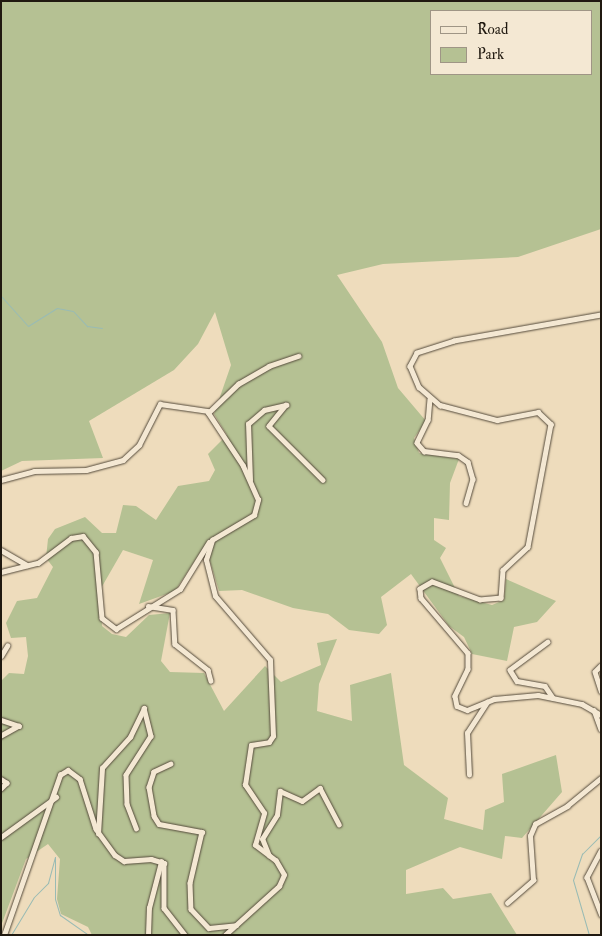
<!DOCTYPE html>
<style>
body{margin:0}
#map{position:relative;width:602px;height:936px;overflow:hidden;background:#eedcbc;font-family:"IM FELL Double Pica",serif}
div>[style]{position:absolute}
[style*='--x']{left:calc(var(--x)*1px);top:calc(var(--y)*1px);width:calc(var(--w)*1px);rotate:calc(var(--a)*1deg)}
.green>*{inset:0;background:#b5c193}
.stream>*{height:1px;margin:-0.5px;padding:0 0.5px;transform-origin:0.5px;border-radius:0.5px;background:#99bbb4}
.roads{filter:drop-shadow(0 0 1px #544a3b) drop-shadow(0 0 1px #544a3b)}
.minor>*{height:4.5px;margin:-2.25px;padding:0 2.25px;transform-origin:2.25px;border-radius:2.25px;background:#f4e8d3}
span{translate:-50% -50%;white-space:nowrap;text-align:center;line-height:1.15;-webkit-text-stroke:4px #f4e8d3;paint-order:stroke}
.frame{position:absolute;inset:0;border:2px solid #201910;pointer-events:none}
.legend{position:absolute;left:430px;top:10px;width:162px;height:65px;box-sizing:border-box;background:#f4e8d3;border:1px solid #9f9585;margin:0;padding:6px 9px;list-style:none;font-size:15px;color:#201910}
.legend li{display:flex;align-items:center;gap:10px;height:25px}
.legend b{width:25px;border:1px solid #9f9585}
</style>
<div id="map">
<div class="green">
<div style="clip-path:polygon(evenodd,1px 1px,601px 1px,601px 229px,518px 257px,383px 264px,337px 275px,382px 342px,398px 388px,426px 421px,414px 438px,419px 453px,459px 459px,450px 483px,449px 520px,434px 518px,434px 540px,446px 548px,440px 558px,459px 596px,492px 605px,504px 600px,506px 579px,556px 601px,537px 622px,514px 627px,507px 661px,472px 654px,464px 637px,449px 626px,411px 574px,381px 597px,387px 625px,379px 634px,349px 630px,328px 614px,293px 608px,242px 590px,219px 591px,205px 545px,175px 591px,139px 604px,153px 560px,123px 550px,100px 590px,102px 626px,112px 634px,126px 637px,149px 615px,170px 613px,161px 661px,170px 672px,204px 673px,224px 711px,265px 666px,281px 682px,321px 665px,317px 643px,337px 639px,319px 684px,317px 711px,352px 721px,350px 685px,391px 673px,404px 765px,448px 798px,444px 819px,483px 830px,485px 810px,504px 802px,502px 774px,556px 755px,562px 792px,522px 838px,505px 836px,502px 859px,460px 847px,406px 870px,406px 894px,443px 888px,453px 899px,491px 893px,517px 935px,92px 935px,88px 927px,61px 914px,57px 899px,60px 859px,48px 844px,26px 859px,1px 926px,1px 681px,9px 673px,24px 674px,28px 656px,26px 637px,11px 638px,6px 623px,17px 601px,37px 598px,53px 567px,46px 558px,48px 539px,55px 529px,85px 517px,102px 533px,116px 533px,123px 505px,136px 506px,156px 520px,178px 486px,209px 481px,215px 470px,208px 454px,227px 435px,214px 414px,231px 365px,215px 312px,198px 344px,174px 370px,89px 421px,103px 458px,22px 461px,1px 471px,1px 1px,431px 11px,591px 11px,591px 74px,431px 74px,431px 11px)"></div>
</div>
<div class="stream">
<div style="--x:1;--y:296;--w:40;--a:48"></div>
<div style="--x:28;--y:326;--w:34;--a:-32"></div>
<div style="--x:57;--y:308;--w:16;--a:11"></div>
<div style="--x:73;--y:311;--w:21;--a:47"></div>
<div style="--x:87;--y:326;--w:15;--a:8"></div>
<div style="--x:11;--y:935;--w:44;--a:-58.8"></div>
<div style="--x:34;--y:897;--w:20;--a:-45"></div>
<div style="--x:48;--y:883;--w:27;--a:-75"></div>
<div style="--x:55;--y:857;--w:42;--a:90"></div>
<div style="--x:55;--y:899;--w:17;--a:73"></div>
<div style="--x:60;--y:915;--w:35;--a:35"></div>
<div style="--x:589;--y:935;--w:57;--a:-106.2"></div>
<div style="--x:573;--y:880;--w:28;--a:-71"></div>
<div style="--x:582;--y:854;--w:27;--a:-45"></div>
</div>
<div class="roads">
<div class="minor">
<div style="--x:601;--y:315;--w:149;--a:170"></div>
<div style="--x:454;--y:341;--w:39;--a:162"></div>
<div style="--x:417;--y:353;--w:15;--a:118"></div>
<div style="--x:410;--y:366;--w:23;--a:67"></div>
<div style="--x:419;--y:387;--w:28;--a:41"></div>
<div style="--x:440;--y:405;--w:59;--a:14.7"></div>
<div style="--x:497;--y:420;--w:42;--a:-11"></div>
<div style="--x:538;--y:412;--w:18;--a:43"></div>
<div style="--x:551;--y:424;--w:125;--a:100.6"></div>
<div style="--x:528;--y:547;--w:34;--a:137"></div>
<div style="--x:503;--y:570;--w:28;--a:94"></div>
<div style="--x:501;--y:598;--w:21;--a:175"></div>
<div style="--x:480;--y:600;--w:51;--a:-159.4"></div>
<div style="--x:432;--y:582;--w:14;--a:150"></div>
<div style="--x:420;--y:589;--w:9;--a:84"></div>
<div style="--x:421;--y:598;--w:72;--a:49.5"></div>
<div style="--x:468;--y:653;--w:16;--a:90"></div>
<div style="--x:468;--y:669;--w:30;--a:116"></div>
<div style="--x:455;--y:696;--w:10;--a:79"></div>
<div style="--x:457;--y:706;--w:11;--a:22"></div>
<div style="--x:467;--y:710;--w:29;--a:-22"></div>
<div style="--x:494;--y:699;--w:44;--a:-5.2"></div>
<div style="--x:538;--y:695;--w:45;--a:11.6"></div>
<div style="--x:582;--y:704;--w:22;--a:30"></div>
<div style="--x:430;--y:399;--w:21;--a:95"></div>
<div style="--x:428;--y:420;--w:25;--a:116"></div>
<div style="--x:417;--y:443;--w:11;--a:49"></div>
<div style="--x:424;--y:451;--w:34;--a:7"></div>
<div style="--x:458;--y:455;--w:12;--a:35"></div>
<div style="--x:468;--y:462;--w:18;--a:74"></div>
<div style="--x:473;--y:479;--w:25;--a:106"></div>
<div style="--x:1;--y:480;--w:34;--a:-15"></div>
<div style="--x:34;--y:471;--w:52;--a:-1.1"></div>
<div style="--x:86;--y:470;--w:38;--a:-15"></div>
<div style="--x:123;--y:460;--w:22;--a:-43"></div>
<div style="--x:139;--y:445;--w:46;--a:-62.9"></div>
<div style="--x:160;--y:404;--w:49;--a:8.3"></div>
<div style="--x:250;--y:480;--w:56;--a:-92"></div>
<div style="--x:248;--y:424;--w:21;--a:-41"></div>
<div style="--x:264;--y:410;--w:23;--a:-13"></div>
<div style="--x:286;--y:405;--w:27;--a:129"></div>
<div style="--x:269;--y:426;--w:76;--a:45"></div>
<div style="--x:1;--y:550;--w:30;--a:30"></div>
<div style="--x:1;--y:572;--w:38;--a:-14"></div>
<div style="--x:38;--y:563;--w:41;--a:-37.1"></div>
<div style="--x:71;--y:538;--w:12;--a:-9"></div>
<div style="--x:83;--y:536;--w:21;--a:51"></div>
<div style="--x:96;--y:552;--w:66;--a:84.8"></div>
<div style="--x:102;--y:618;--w:18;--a:38"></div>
<div style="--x:116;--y:629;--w:75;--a:-32"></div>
<div style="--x:180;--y:589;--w:55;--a:-58.3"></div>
<div style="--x:148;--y:606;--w:25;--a:9"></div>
<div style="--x:173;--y:610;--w:34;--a:87"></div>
<div style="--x:175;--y:644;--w:42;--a:38.2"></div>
<div style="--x:208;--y:670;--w:11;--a:75"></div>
<div style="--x:548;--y:642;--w:47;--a:143.6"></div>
<div style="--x:510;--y:670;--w:13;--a:58"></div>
<div style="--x:517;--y:681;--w:28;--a:10"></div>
<div style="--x:545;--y:686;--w:14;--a:56"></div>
<div style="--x:1;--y:656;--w:12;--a:-59"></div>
<div style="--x:601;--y:666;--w:8;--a:135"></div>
<div style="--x:595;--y:672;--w:20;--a:72"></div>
<div style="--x:594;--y:710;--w:20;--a:70"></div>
<div style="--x:1;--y:720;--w:19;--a:18"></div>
<div style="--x:19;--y:726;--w:21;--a:151"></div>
<div style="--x:171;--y:764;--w:19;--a:155"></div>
<div style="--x:154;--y:772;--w:16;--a:108"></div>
<div style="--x:149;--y:787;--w:29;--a:80"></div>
<div style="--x:154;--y:816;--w:9;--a:58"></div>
<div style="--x:159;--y:824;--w:44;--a:10.5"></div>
<div style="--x:202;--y:832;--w:52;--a:103.2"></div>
<div style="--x:190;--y:883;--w:26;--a:88"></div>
<div style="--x:191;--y:909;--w:26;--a:47"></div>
<div style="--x:209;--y:928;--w:27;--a:-6"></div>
<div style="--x:469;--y:775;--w:42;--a:-92.7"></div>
<div style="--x:467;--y:733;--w:37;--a:-57"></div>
<div style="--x:1;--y:779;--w:7;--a:34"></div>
<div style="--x:7;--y:783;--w:8;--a:135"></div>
<div style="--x:98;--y:834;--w:66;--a:-86.5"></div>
<div style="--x:102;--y:768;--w:42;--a:-47.9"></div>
<div style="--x:130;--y:737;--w:32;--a:-64"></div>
<div style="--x:144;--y:708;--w:29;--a:76"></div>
<div style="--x:151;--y:736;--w:46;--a:122.7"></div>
<div style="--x:126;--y:775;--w:29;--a:88"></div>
<div style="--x:127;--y:804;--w:26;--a:69"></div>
<div style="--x:1;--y:837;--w:68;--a:-36"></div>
<div style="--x:601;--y:851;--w:30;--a:118"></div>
<div style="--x:587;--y:877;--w:40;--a:69"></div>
<div style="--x:269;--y:856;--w:18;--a:-112"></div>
<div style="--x:262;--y:839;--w:28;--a:-58"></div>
<div style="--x:277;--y:815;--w:24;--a:-83"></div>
<div style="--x:280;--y:791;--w:24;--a:24"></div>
<div style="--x:302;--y:801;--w:22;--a:-36"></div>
<div style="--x:320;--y:788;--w:41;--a:62.2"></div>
<div style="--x:507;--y:903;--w:35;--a:-41"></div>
<div style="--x:533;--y:880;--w:44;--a:-93.9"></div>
<div style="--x:530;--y:836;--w:13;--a:-67"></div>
<div style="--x:535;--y:824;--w:37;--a:-29"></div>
<div style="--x:567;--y:806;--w:44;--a:-39.5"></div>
<div style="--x:4;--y:935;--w:170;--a:-70.7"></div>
<div style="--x:60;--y:775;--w:9;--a:-32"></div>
<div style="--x:68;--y:770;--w:15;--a:37"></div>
<div style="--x:80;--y:779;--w:52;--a:72.3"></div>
<div style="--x:96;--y:829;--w:32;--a:54"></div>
<div style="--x:115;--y:855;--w:11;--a:34"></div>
<div style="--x:124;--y:861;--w:27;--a:-4"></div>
<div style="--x:151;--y:859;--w:14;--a:17"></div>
<div style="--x:164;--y:863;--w:45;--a:90"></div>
<div style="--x:164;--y:908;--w:34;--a:52"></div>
<div style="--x:148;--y:935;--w:27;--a:-88"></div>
<div style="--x:149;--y:908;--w:48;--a:-75.4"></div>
<div style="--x:225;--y:935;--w:73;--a:-42.2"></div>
<div style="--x:279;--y:886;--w:12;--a:-66"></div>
<div style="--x:284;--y:875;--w:16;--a:-120"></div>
<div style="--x:276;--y:861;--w:26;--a:-143"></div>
<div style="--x:255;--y:845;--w:33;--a:-74"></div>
<div style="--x:264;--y:813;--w:34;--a:-124"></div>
<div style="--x:245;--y:785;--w:40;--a:-81.5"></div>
<div style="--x:251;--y:745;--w:18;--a:-9"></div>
<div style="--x:269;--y:742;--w:7;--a:-56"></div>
<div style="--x:273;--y:736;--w:76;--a:-92.3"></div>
<div style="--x:270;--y:660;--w:84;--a:-130.7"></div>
<div style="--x:215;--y:596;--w:37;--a:-104"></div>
<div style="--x:206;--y:560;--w:21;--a:-73"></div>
<div style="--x:212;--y:540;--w:49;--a:-30.8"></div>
<div style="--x:254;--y:515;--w:16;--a:-75"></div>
<div style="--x:258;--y:500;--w:37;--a:-114"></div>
<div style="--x:243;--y:466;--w:64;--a:-123.4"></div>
<div style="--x:208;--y:413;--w:42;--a:-44"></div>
<div style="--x:238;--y:384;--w:36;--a:-30"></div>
<div style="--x:269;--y:366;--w:31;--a:-19"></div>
</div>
</div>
<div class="frame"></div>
<ul class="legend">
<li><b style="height:6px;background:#f4e8d3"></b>Road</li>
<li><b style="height:14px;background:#b5c193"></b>Park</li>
</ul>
</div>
